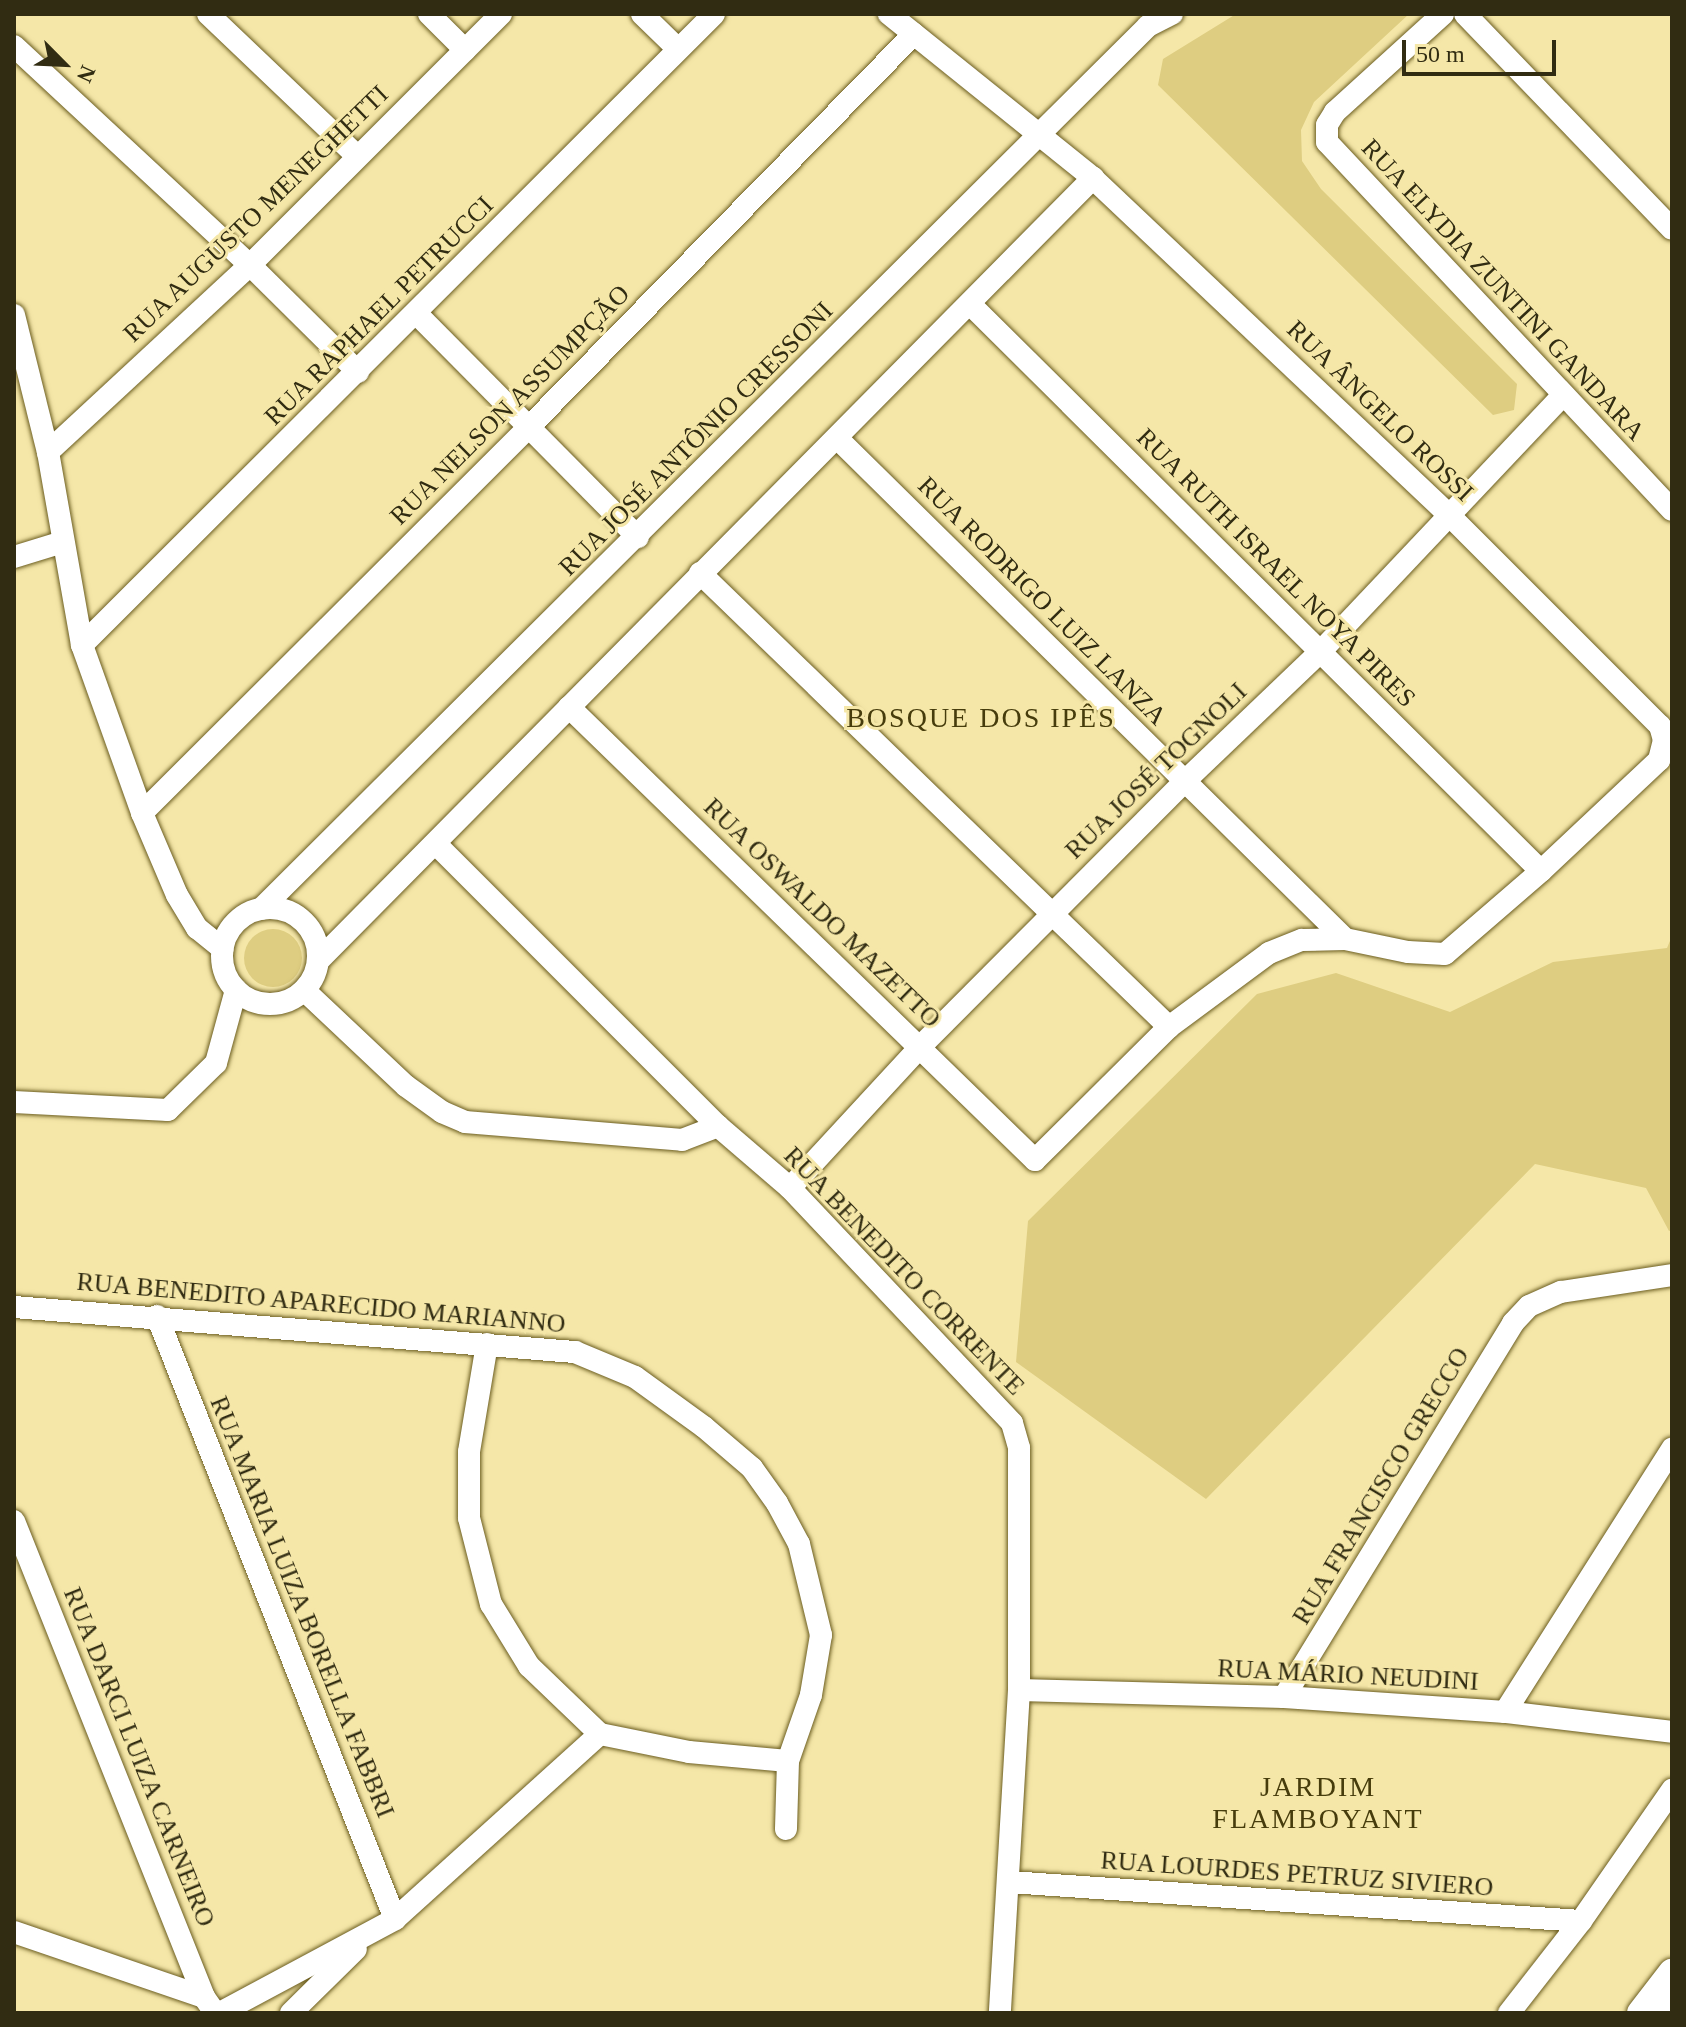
<!DOCTYPE html>
<meta charset="utf-8">
<style>
body{margin:0}
#map{position:relative;width:1686px;height:2027px;overflow:hidden;background:#f5e7a8;font-family:"Times New Roman",serif}
div>[style]{position:absolute}
[style*='--x']{left:calc(var(--x)*1px);top:calc(var(--y)*1px);width:calc(var(--w)*1px);rotate:calc(var(--a)*1deg)}
.green>*{inset:0;background:#decd81}
.round{border-radius:50%}
.roads{filter:drop-shadow(0 0 2px #6b5d20) drop-shadow(0 0 2px #6b5d20)}
.minor>*{height:22px;margin:-11px;padding:0 11px;transform-origin:11px;border-radius:11px;background:#fff}
.minor>.ring{margin:-11px;padding:0;box-sizing:content-box;background:none;border:22px solid #fff;border-radius:50%}
.major>*{height:28px;margin:-14px;padding:0 14px;transform-origin:14px;border-radius:14px;background:#fff}
span{translate:-50% -50%;white-space:nowrap;text-align:center;line-height:1.15;-webkit-text-stroke:6px #f5e7a8;paint-order:stroke}
.street-label{font-size:26px;color:#312c12}
.neighbourhood-label{font-size:28px;color:#463c0c;letter-spacing:2px}
.frame{position:absolute;inset:0;border:16px solid #312c12;pointer-events:none}
.north{position:absolute;left:24px;top:24px;width:80px;height:80px;-webkit-text-stroke:6px #f5e7a8;paint-order:stroke;rotate:114deg;font-size:22px;font-weight:700;line-height:32px;text-align:center;color:#312c12}
.north::after{content:'';display:block;margin:auto;width:28px;height:36px;background:#312c12;clip-path:polygon(50% 0,100% 100%,50% 72%,0 100%)}
.scale{position:absolute;left:1402px;top:40px;width:154px;height:36px;box-sizing:border-box;border:4px solid #312c12;border-top:0;padding-left:10px;font-size:24px;line-height:28px;white-space:nowrap;color:#312c12;-webkit-text-stroke:6px #f5e7a8;paint-order:stroke}
</style>
<div id="map">
<div class="green">
<div style="clip-path:polygon(1236px 14px,1409px 14px,1314px 102px,1301px 130px,1302px 161px,1321px 189px,1517px 384px,1514px 410px,1493px 415px,1158px 85px,1163px 59px)"></div>
<div class="round" style="left:244px;top:929px;width:58px;height:58px"></div>
<div style="clip-path:polygon(1672px 936px,1672px 1230px,1669px 1231px,1646px 1188px,1535px 1164px,1206px 1499px,1016px 1362px,1028px 1221px,1257px 994px,1336px 973px,1450px 1012px,1553px 962px,1667px 948px)"></div>
</div>
<div class="roads">
<div class="minor">
<div style="--x:208;--y:14;--w:204;--a:43.6"></div>
<div style="--x:429;--y:14;--w:51;--a:45"></div>
<div style="--x:642;--y:14;--w:50;--a:44.2"></div>
<div style="--x:1443;--y:14;--w:146;--a:137.8"></div>
<div style="--x:1335;--y:112;--w:15;--a:122"></div>
<div style="--x:1327;--y:125;--w:17;--a:90"></div>
<div style="--x:1327;--y:142;--w:504;--a:46.85"></div>
<div style="--x:1465;--y:14;--w:298;--a:46.1"></div>
<div style="--x:14;--y:46;--w:322;--a:42.9"></div>
<div style="--x:250;--y:265;--w:152;--a:44.7"></div>
<div style="--x:971;--y:305;--w:803;--a:44.8"></div>
<div style="--x:417;--y:314;--w:314;--a:45.3"></div>
<div style="--x:14;--y:315;--w:141;--a:76.1"></div>
<div style="--x:48;--y:452;--w:196;--a:80"></div>
<div style="--x:82;--y:645;--w:178;--a:70.3"></div>
<div style="--x:142;--y:813;--w:89;--a:66.9"></div>
<div style="--x:177;--y:895;--w:39;--a:59"></div>
<div style="--x:197;--y:928;--w:33;--a:39"></div>
<div style="--x:837;--y:438;--w:713;--a:44.6"></div>
<div style="--x:48;--y:452;--w:275;--a:-42.8"></div>
<div style="--x:250;--y:265;--w:355;--a:-45"></div>
<div style="--x:14;--y:557;--w:51;--a:-17"></div>
<div style="--x:700;--y:573;--w:653;--a:44.07"></div>
<div style="--x:82;--y:645;--w:893;--a:-44.95"></div>
<div style="--x:569;--y:707;--w:650;--a:44.19"></div>
<div style="--x:1035;--y:1160;--w:189;--a:-44.8"></div>
<div style="--x:1169;--y:1027;--w:124;--a:-36.5"></div>
<div style="--x:1269;--y:953;--w:35;--a:-22"></div>
<div style="--x:1302;--y:940;--w:43;--a:-1.3"></div>
<div style="--x:1345;--y:939;--w:64;--a:11.7"></div>
<div style="--x:1408;--y:952;--w:37;--a:3"></div>
<div style="--x:1445;--y:954;--w:127;--a:-40.8"></div>
<div style="--x:1541;--y:871;--w:162;--a:-43.2"></div>
<div style="--x:1659;--y:760;--w:21;--a:-76"></div>
<div style="--x:1664;--y:740;--w:15;--a:-106"></div>
<div style="--x:1660;--y:726;--w:298;--a:-135"></div>
<div style="--x:1449;--y:515;--w:490;--a:-136.6"></div>
<div style="--x:1093;--y:178;--w:262;--a:-141.2"></div>
<div style="--x:142;--y:813;--w:544;--a:-44.93"></div>
<div style="--x:527;--y:429;--w:553;--a:-45.59"></div>
<div style="--x:436;--y:844;--w:399;--a:45"></div>
<div style="--x:718;--y:1126;--w:95;--a:40.7"></div>
<div style="--x:790;--y:1188;--w:323;--a:46.6"></div>
<div style="--x:1012;--y:1423;--w:26;--a:74"></div>
<div style="--x:1019;--y:1448;--w:242;--a:90"></div>
<div style="--x:1019;--y:1690;--w:324;--a:93.4"></div>
<div class="ring" style="left:222px;top:908px;width:74px;height:74px"></div>
<div style="--x:261;--y:909;--w:1252;--a:-44.87"></div>
<div style="--x:1148;--y:26;--w:27;--a:-27"></div>
<div style="--x:318;--y:961;--w:1102;--a:-45.29"></div>
<div style="--x:304;--y:990;--w:140;--a:43.3"></div>
<div style="--x:406;--y:1086;--w:44;--a:35.8"></div>
<div style="--x:442;--y:1112;--w:25;--a:23"></div>
<div style="--x:465;--y:1122;--w:218;--a:4.7"></div>
<div style="--x:682;--y:1140;--w:39;--a:-21"></div>
<div style="--x:14;--y:1102;--w:154;--a:3"></div>
<div style="--x:168;--y:1110;--w:67;--a:-44.4"></div>
<div style="--x:216;--y:1063;--w:76;--a:-74.7"></div>
<div style="--x:790;--y:1188;--w:192;--a:-47.3"></div>
<div style="--x:920;--y:1047;--w:375;--a:-45.1"></div>
<div style="--x:1185;--y:781;--w:188;--a:-43.7"></div>
<div style="--x:1321;--y:651;--w:351;--a:-46.6"></div>
<div style="--x:14;--y:1307;--w:563;--a:4.59"></div>
<div style="--x:575;--y:1352;--w:65;--a:22.6"></div>
<div style="--x:635;--y:1377;--w:85;--a:35.9"></div>
<div style="--x:704;--y:1427;--w:63;--a:40.5"></div>
<div style="--x:752;--y:1468;--w:43;--a:54.5"></div>
<div style="--x:777;--y:1503;--w:47;--a:61.8"></div>
<div style="--x:799;--y:1544;--w:94;--a:76.4"></div>
<div style="--x:821;--y:1635;--w:61;--a:99.5"></div>
<div style="--x:811;--y:1695;--w:70;--a:109.2"></div>
<div style="--x:788;--y:1761;--w:68;--a:91.7"></div>
<div style="--x:157;--y:1316;--w:648;--a:68.46"></div>
<div style="--x:487;--y:1344;--w:109;--a:99.5"></div>
<div style="--x:469;--y:1452;--w:66;--a:90"></div>
<div style="--x:469;--y:1518;--w:89;--a:75.7"></div>
<div style="--x:491;--y:1604;--w:73;--a:58.5"></div>
<div style="--x:529;--y:1666;--w:98;--a:43.8"></div>
<div style="--x:600;--y:1734;--w:91;--a:11.4"></div>
<div style="--x:689;--y:1752;--w:99;--a:5.2"></div>
<div style="--x:14;--y:1521;--w:513;--a:68.24"></div>
<div style="--x:204;--y:1997;--w:19;--a:55"></div>
<div style="--x:1019;--y:1690;--w:265;--a:1.5"></div>
<div style="--x:1284;--y:1697;--w:222;--a:3.9"></div>
<div style="--x:1505;--y:1712;--w:168;--a:6.8"></div>
<div style="--x:1284;--y:1697;--w:439;--a:-58.5"></div>
<div style="--x:1513;--y:1323;--w:23;--a:-47"></div>
<div style="--x:1529;--y:1306;--w:35;--a:-24"></div>
<div style="--x:1561;--y:1292;--w:112;--a:-8.7"></div>
<div style="--x:1505;--y:1712;--w:312;--a:-57.6"></div>
<div style="--x:1009;--y:1882;--w:573;--a:3.9"></div>
<div style="--x:14;--y:1932;--w:201;--a:18.9"></div>
<div style="--x:220;--y:2013;--w:199;--a:-28.2"></div>
<div style="--x:395;--y:1919;--w:276;--a:-42.1"></div>
<div style="--x:291;--y:2013;--w:91;--a:-44.6"></div>
<div style="--x:1509;--y:2013;--w:117;--a:-52"></div>
<div style="--x:1581;--y:1921;--w:160;--a:-55.2"></div>
</div>
<div class="major">
<div style="--x:1641;--y:2013;--w:51;--a:-52.2"></div>
<div style="--x:1670;--y:2013;--w:3;--a:-45"></div>
</div>
</div>
<div class="street-label">
<span style="left:256px;top:214px;rotate:-44deg">RUA AUGUSTO MENEGHETTI</span>
<span style="left:1503px;top:290px;rotate:47deg">RUA ELYDIA ZUNTINI GANDARA</span>
<span style="left:379px;top:311px;rotate:-45deg">RUA RAPHAEL PETRUCCI</span>
<span style="left:510px;top:405px;rotate:-45deg">RUA NELSON ASSUMPÇÃO</span>
<span style="left:1380px;top:411px;rotate:44deg">RUA ÂNGELO ROSSI</span>
<span style="left:696px;top:439px;rotate:-45deg">RUA JOSÉ ANTÔNIO CRESSONI</span>
<span style="left:1276px;top:568px;rotate:45deg">RUA RUTH ISRAEL NOYA PIRES</span>
<span style="left:1042px;top:601px;rotate:45deg">RUA RODRIGO LUIZ LANZA</span>
<span style="left:1156px;top:771px;rotate:-44deg">RUA JOSÉ TOGNOLI</span>
<span style="left:822px;top:913px;rotate:44deg">RUA OSWALDO MAZETTO</span>
<span style="left:904px;top:1271px;rotate:46deg">RUA BENEDITO CORRENTE</span>
<span style="left:321px;top:1303px;rotate:5deg">RUA BENEDITO APARECIDO MARIANNO</span>
<span style="left:1381px;top:1486px;rotate:-59deg">RUA FRANCISCO GRECCO</span>
<span style="left:302px;top:1607px;rotate:68deg">RUA MARIA LUIZA BORELLA FABBRI</span>
<span style="left:1348px;top:1675px;rotate:3deg">RUA MÁRIO NEUDINI</span>
<span style="left:139px;top:1757px;rotate:68deg">RUA DARCI LUIZA CARNEIRO</span>
<span style="left:1297px;top:1874px;rotate:4deg">RUA LOURDES PETRUZ SIVIERO</span>
</div>
<div class="neighbourhood-label">
<span style="left:981px;top:718px">BOSQUE DOS IPÊS</span>
<span style="left:1318px;top:1803px">JARDIM<br>FLAMBOYANT</span>
</div>
<div class="frame"></div>
<div class="north">N</div>
<div class="scale">50 m</div>
</div>
